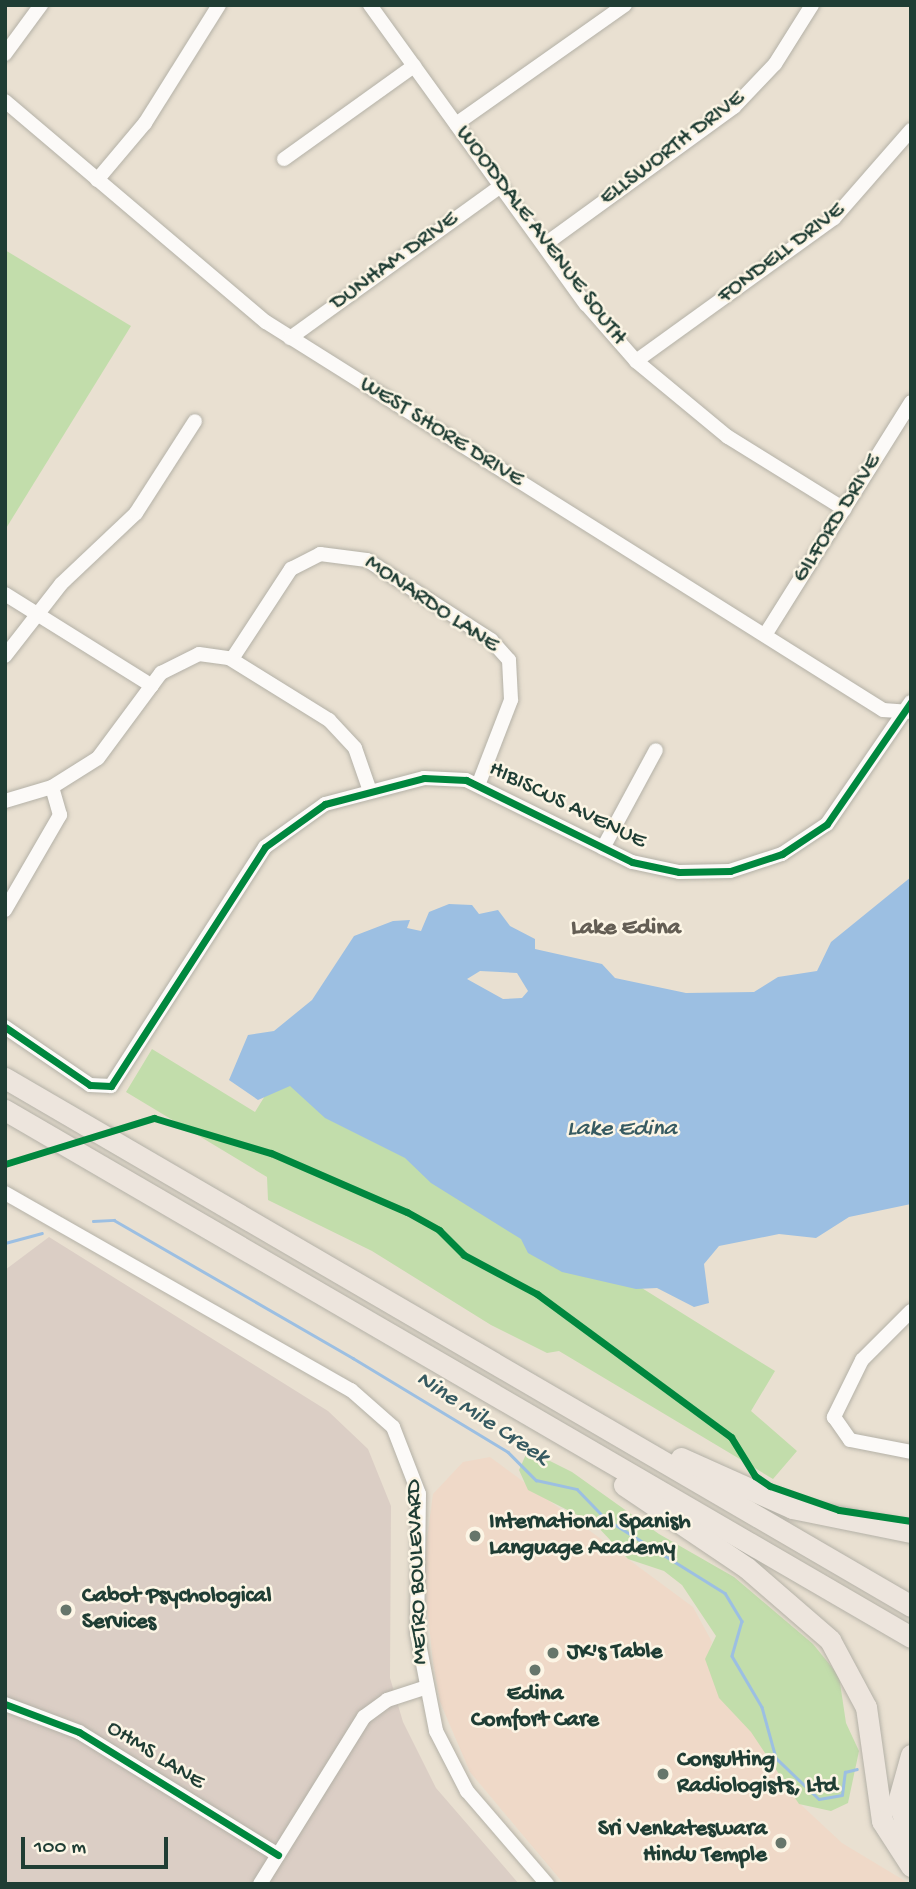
<!DOCTYPE html>
<style>
body{margin:0}
#map{position:relative;width:916px;height:1889px;overflow:hidden;background:#e9e0d1;font-family:"Gochi Hand",sans-serif}
div>[style]{position:absolute}
[style*='--x']{left:calc(var(--x)*1px);top:calc(var(--y)*1px);width:calc(var(--w)*1px);rotate:calc(var(--a)*1deg)}
.built>*{inset:0;background:#efd9c8}
.industrial>*{inset:0;background:#dbcec5}
.green>*{inset:0;background:#c2ddab}
.water>*{inset:0;background:#9cbfe2}
.stream>*{height:2.5px;margin:-1.25px;padding:0 1.25px;transform-origin:1.25px;border-radius:1.25px;background:#9cbfe2}
.roads{filter:drop-shadow(0 0 2px #b4b1a7) drop-shadow(0 0 2px #b4b1a7)}
.minor>*{height:14px;margin:-7px;padding:0 7px;transform-origin:7px;border-radius:7px;background:#fcfaf8}
.highway>*{height:21px;margin:-10.5px;padding:0 10.5px;transform-origin:10.5px;border-radius:10.5px;background:#ede5dd}
.cycleway>*{height:7px;margin:-3.5px;padding:0 3.5px;transform-origin:3.5px;border-radius:3.5px;background:#00873e}
.dots>*{width:19px;height:19px;translate:-50% -50%;box-sizing:border-box;border:4px solid #fcf5e5;border-radius:50%}
span{translate:-50% -50%;white-space:nowrap;text-align:center;line-height:1.15;-webkit-text-stroke:5px #fcf5e5;paint-order:stroke}
.street-label{font-size:23px;color:#1f3d34}
.poi-label{font-size:23px;color:#1f3d34;font-weight:700}
.left{translate:0 -50%;text-align:left}
.right{translate:-100% -50%;text-align:right}
.neighbourhood-label{font-size:24px;color:#645e54;font-weight:700}
.water-label{font-size:24px;color:#365a61;font-style:italic}
.frame{position:absolute;inset:0;border:7px solid #1f3d34;pointer-events:none}
.scale{position:absolute;left:21px;top:1837px;width:147px;height:32px;box-sizing:border-box;border:4px solid #1f3d34;border-top:0;padding-left:9px;font-size:21px;line-height:24px;white-space:nowrap;color:#1f3d34;-webkit-text-stroke:5px #fcf5e5;paint-order:stroke}
</style>
<div id="map">
<div class="built">
<div style="clip-path:polygon(490px 1457px,693px 1607px,712px 1642px,706px 1662px,798px 1802px,842px 1843px,910px 1884px,564px 1884px,470px 1772px,440px 1702px,433px 1662px,423px 1569px,433px 1494px,463px 1462px)"></div>
</div>
<div class="industrial">
<div style="clip-path:polygon(49px 1237px,328px 1411px,368px 1449px,391px 1506px,390px 1678px,403px 1722px,436px 1788px,519px 1884px,5px 1884px,5px 1270px)"></div>
</div>
<div class="green">
<div style="clip-path:polygon(5px 250px,131px 326px,5px 530px)"></div>
<div style="clip-path:polygon(152px 1049px,255px 1112px,284px 1065px,775px 1371px,751px 1411px,797px 1451px,773px 1479px,559px 1351px,547px 1353px,491px 1325px,372px 1251px,268px 1200px,267px 1177px,126px 1092px)"></div>
<div style="clip-path:polygon(528px 1450px,572px 1472px,659px 1534px,734px 1577px,813px 1644px,839px 1676px,846px 1723px,859px 1751px,848px 1803px,831px 1811px,799px 1804px,751px 1732px,719px 1698px,705px 1659px,716px 1636px,682px 1585px,664px 1571px,628px 1559px,595px 1524px,528px 1490px,519px 1470px)"></div>
</div>
<div class="water">
<div style="clip-path:polygon(evenodd,911px 877px,911px 1204px,849px 1217px,816px 1238px,779px 1234px,719px 1246px,704px 1264px,709px 1303px,694px 1307px,657px 1288px,636px 1289px,562px 1272px,528px 1253px,521px 1239px,431px 1183px,405px 1158px,325px 1118px,290px 1086px,258px 1100px,229px 1080px,248px 1035px,274px 1031px,312px 1000px,354px 936px,393px 921px,410px 920px,407px 928px,421px 931px,429px 912px,449px 904px,472px 905px,479px 914px,498px 910px,510px 926px,535px 939px,535px 949px,602px 964px,615px 978px,686px 993px,754px 992px,778px 977px,817px 971px,831px 942px,911px 877px,480px 971px,517px 973px,528px 991px,522px 998px,503px 999px,467px 979px,480px 971px)"></div>
</div>
<div class="stream">
<div style="--x:93;--y:1221;--w:21;--a:-3"></div>
<div style="--x:114;--y:1220;--w:276;--a:30"></div>
<div style="--x:353;--y:1358;--w:181;--a:31.2"></div>
<div style="--x:508;--y:1452;--w:40;--a:45"></div>
<div style="--x:536;--y:1480;--w:42;--a:12.4"></div>
<div style="--x:577;--y:1489;--w:42;--a:46"></div>
<div style="--x:606;--y:1519;--w:140;--a:31.9"></div>
<div style="--x:725;--y:1593;--w:33;--a:59"></div>
<div style="--x:742;--y:1621;--w:36;--a:106"></div>
<div style="--x:732;--y:1656;--w:59;--a:59.5"></div>
<div style="--x:762;--y:1707;--w:53;--a:74.6"></div>
<div style="--x:776;--y:1758;--w:59;--a:43.6"></div>
<div style="--x:819;--y:1799;--w:23;--a:-10"></div>
<div style="--x:842;--y:1795;--w:23;--a:-83"></div>
<div style="--x:845;--y:1772;--w:12;--a:-14"></div>
<div style="--x:5;--y:1243;--w:38;--a:-15"></div>
</div>
<div class="roads">
<div class="minor">
<div style="--x:370;--y:5;--w:369;--a:54.2"></div>
<div style="--x:586;--y:304;--w:76;--a:48.7"></div>
<div style="--x:636;--y:361;--w:119;--a:39.6"></div>
<div style="--x:728;--y:437;--w:137;--a:31.8"></div>
<div style="--x:5;--y:54;--w:61;--a:-53.7"></div>
<div style="--x:5;--y:101;--w:342;--a:40.3"></div>
<div style="--x:266;--y:322;--w:729;--a:32.16"></div>
<div style="--x:883;--y:710;--w:27;--a:4"></div>
<div style="--x:456;--y:124;--w:207;--a:-35.2"></div>
<div style="--x:284;--y:159;--w:160;--a:-35.6"></div>
<div style="--x:97;--y:180;--w:75;--a:-49.9"></div>
<div style="--x:145;--y:123;--w:139;--a:-57.9"></div>
<div style="--x:544;--y:245;--w:235;--a:-36"></div>
<div style="--x:734;--y:107;--w:59;--a:-46.4"></div>
<div style="--x:775;--y:64;--w:70;--a:-57.9"></div>
<div style="--x:290;--y:338;--w:260;--a:-35.8"></div>
<div style="--x:636;--y:361;--w:244;--a:-35.8"></div>
<div style="--x:834;--y:218;--w:117;--a:-48.8"></div>
<div style="--x:5;--y:594;--w:173;--a:32"></div>
<div style="--x:765;--y:635;--w:275;--a:-57.9"></div>
<div style="--x:5;--y:656;--w:91;--a:-52.1"></div>
<div style="--x:61;--y:584;--w:103;--a:-43.4"></div>
<div style="--x:136;--y:513;--w:109;--a:-57.3"></div>
<div style="--x:232;--y:659;--w:108;--a:-56.8"></div>
<div style="--x:291;--y:569;--w:33;--a:-27"></div>
<div style="--x:320;--y:554;--w:47;--a:7.3"></div>
<div style="--x:367;--y:560;--w:148;--a:32.8"></div>
<div style="--x:491;--y:640;--w:27;--a:48"></div>
<div style="--x:509;--y:660;--w:40;--a:87.1"></div>
<div style="--x:511;--y:700;--w:89;--a:111.1"></div>
<div style="--x:5;--y:801;--w:49;--a:-16.6"></div>
<div style="--x:52;--y:787;--w:54;--a:-32.2"></div>
<div style="--x:98;--y:758;--w:106;--a:-53.5"></div>
<div style="--x:161;--y:673;--w:42;--a:-26.6"></div>
<div style="--x:199;--y:654;--w:30;--a:8"></div>
<div style="--x:229;--y:658;--w:118;--a:31.8"></div>
<div style="--x:329;--y:720;--w:38;--a:47"></div>
<div style="--x:355;--y:748;--w:46;--a:70.8"></div>
<div style="--x:603;--y:848;--w:111;--a:-61.6"></div>
<div style="--x:5;--y:910;--w:110;--a:-59.9"></div>
<div style="--x:60;--y:815;--w:29;--a:-106"></div>
<div style="--x:5;--y:1027;--w:103;--a:34.3"></div>
<div style="--x:90;--y:1085;--w:21;--a:3"></div>
<div style="--x:111;--y:1086;--w:284;--a:-57.2"></div>
<div style="--x:265;--y:847;--w:74;--a:-35.6"></div>
<div style="--x:325;--y:804;--w:102;--a:-14.7"></div>
<div style="--x:424;--y:778;--w:42;--a:2.7"></div>
<div style="--x:466;--y:780;--w:185;--a:26.3"></div>
<div style="--x:632;--y:862;--w:48;--a:12"></div>
<div style="--x:679;--y:872;--w:51;--a:-1.1"></div>
<div style="--x:730;--y:871;--w:55;--a:-18.1"></div>
<div style="--x:782;--y:854;--w:54;--a:-33.7"></div>
<div style="--x:827;--y:824;--w:148;--a:-55.5"></div>
<div style="--x:5;--y:1193;--w:398;--a:29.7"></div>
<div style="--x:351;--y:1390;--w:56;--a:41.4"></div>
<div style="--x:393;--y:1427;--w:72;--a:68.8"></div>
<div style="--x:419;--y:1494;--w:139;--a:90.8"></div>
<div style="--x:417;--y:1633;--w:100;--a:79"></div>
<div style="--x:436;--y:1731;--w:68;--a:62.7"></div>
<div style="--x:467;--y:1791;--w:123;--a:49.3"></div>
<div style="--x:911;--y:1311;--w:69;--a:135"></div>
<div style="--x:862;--y:1360;--w:64;--a:116.2"></div>
<div style="--x:834;--y:1417;--w:28;--a:55"></div>
<div style="--x:850;--y:1440;--w:62;--a:11.1"></div>
<div style="--x:5;--y:1704;--w:79;--a:20.7"></div>
<div style="--x:79;--y:1732;--w:234;--a:31.7"></div>
<div style="--x:260;--y:1884;--w:197;--a:-58.1"></div>
<div style="--x:364;--y:1717;--w:29;--a:-36"></div>
<div style="--x:387;--y:1700;--w:38;--a:-18"></div>
</div>
<div class="highway">
<div style="--x:5;--y:1078;--w:1049;--a:30.23"></div>
<div style="--x:5;--y:1110;--w:1048;--a:30.19"></div>
<div style="--x:681;--y:1458;--w:122;--a:24.2"></div>
<div style="--x:792;--y:1508;--w:121;--a:11.4"></div>
<div style="--x:624;--y:1485;--w:148;--a:34"></div>
<div style="--x:747;--y:1568;--w:110;--a:40.9"></div>
<div style="--x:830;--y:1640;--w:76;--a:61.8"></div>
<div style="--x:866;--y:1707;--w:115;--a:82"></div>
<div style="--x:882;--y:1821;--w:54;--a:57.2"></div>
<div style="--x:911;--y:1755;--w:49;--a:105.5"></div>
<div style="--x:898;--y:1802;--w:38;--a:70"></div>
</div>
</div>
<div class="cycleway">
<div style="--x:5;--y:1027;--w:103;--a:34.3"></div>
<div style="--x:90;--y:1085;--w:21;--a:3"></div>
<div style="--x:111;--y:1086;--w:284;--a:-57.2"></div>
<div style="--x:265;--y:847;--w:74;--a:-35.6"></div>
<div style="--x:325;--y:804;--w:102;--a:-14.7"></div>
<div style="--x:424;--y:778;--w:42;--a:2.7"></div>
<div style="--x:466;--y:780;--w:185;--a:26.3"></div>
<div style="--x:632;--y:862;--w:48;--a:12"></div>
<div style="--x:679;--y:872;--w:51;--a:-1.1"></div>
<div style="--x:730;--y:871;--w:55;--a:-18.1"></div>
<div style="--x:782;--y:854;--w:54;--a:-33.7"></div>
<div style="--x:827;--y:824;--w:148;--a:-55.5"></div>
<div style="--x:5;--y:1164;--w:156;--a:-17.2"></div>
<div style="--x:154;--y:1118;--w:122;--a:16.7"></div>
<div style="--x:271;--y:1153;--w:148;--a:23.5"></div>
<div style="--x:407;--y:1212;--w:37;--a:29"></div>
<div style="--x:439;--y:1230;--w:35;--a:45"></div>
<div style="--x:464;--y:1255;--w:83;--a:28.1"></div>
<div style="--x:537;--y:1294;--w:241;--a:36.4"></div>
<div style="--x:731;--y:1437;--w:46;--a:58.4"></div>
<div style="--x:755;--y:1476;--w:18;--a:34"></div>
<div style="--x:770;--y:1486;--w:73;--a:19.2"></div>
<div style="--x:839;--y:1510;--w:73;--a:8.7"></div>
<div style="--x:5;--y:1704;--w:79;--a:20.7"></div>
<div style="--x:79;--y:1732;--w:234;--a:31.7"></div>
</div>
<div class="dots">
<div style="left:475px;top:1536px;background:#66766b"></div>
<div style="left:66px;top:1610px;background:#66766b"></div>
<div style="left:553px;top:1653px;background:#66766b"></div>
<div style="left:535px;top:1670px;background:#66766b"></div>
<div style="left:663px;top:1774px;background:#66766b"></div>
<div style="left:781px;top:1843px;background:#66766b"></div>
</div>
<div class="street-label">
<span style="left:673px;top:149px;rotate:-37deg">ELLSWORTH DRIVE</span>
<span style="left:540px;top:236px;rotate:53deg">WOODDALE AVENUE SOUTH</span>
<span style="left:782px;top:254px;rotate:-37deg">FONDELL DRIVE</span>
<span style="left:395px;top:262px;rotate:-36deg">DUNHAM DRIVE</span>
<span style="left:441px;top:433px;rotate:32deg">WEST SHORE DRIVE</span>
<span style="left:838px;top:519px;rotate:-58deg">GILFORD DRIVE</span>
<span style="left:431px;top:605px;rotate:34deg">MONARDO LANE</span>
<span style="left:567px;top:806px;rotate:26deg">HIBISCUS AVENUE</span>
<span style="left:418px;top:1572px;rotate:-92deg">METRO BOULEVARD</span>
<span style="left:155px;top:1756px;rotate:32deg">OHMS LANE</span>
</div>
<div class="poi-label">
<span class="left" style="left:489px;top:1536px">International Spanish<br>Language Academy</span>
<span class="left" style="left:82px;top:1610px">Cabot Psychological<br>Services</span>
<span class="left" style="left:567px;top:1653px">JK's Table</span>
<span style="left:535px;top:1708px">Edina<br>Comfort Care</span>
<span class="left" style="left:677px;top:1774px">Consulting<br>Radiologists, Ltd</span>
<span class="right" style="left:767px;top:1843px">Sri Venkateswara<br>Hindu Temple</span>
</div>
<div class="neighbourhood-label">
<span style="left:626px;top:929px">Lake Edina</span>
</div>
<div class="water-label">
<span style="left:622px;top:1130px">Lake Edina</span>
<span style="left:482px;top:1419px;rotate:33deg">Nine Mile Creek</span>
</div>
<div class="frame"></div>
<div class="scale">100 m</div>
</div>
